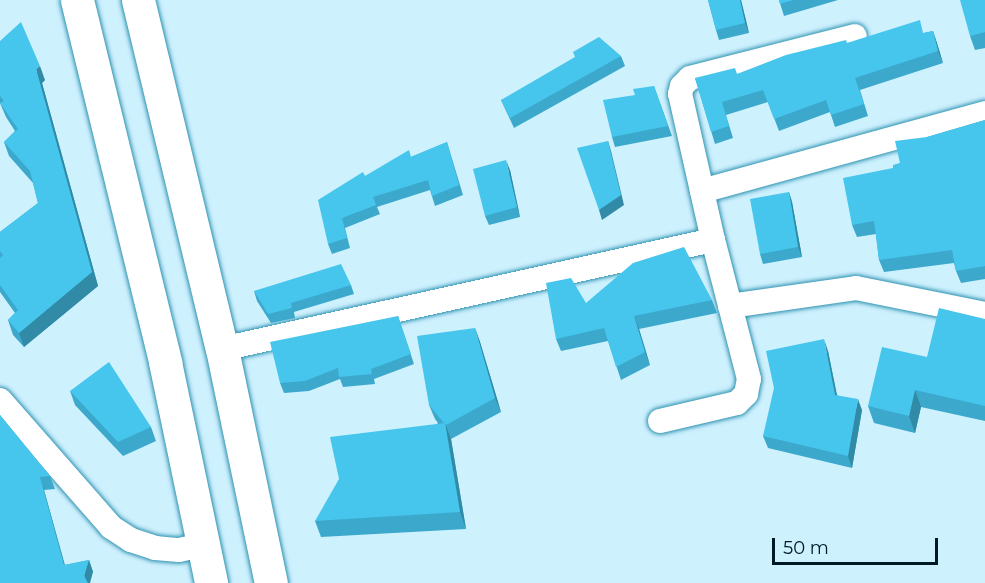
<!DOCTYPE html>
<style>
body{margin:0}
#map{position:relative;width:985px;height:583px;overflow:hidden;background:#cef1fe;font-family:Montserrat,sans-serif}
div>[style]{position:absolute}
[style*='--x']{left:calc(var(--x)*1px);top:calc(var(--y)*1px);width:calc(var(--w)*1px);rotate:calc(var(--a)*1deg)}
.roads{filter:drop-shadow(0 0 2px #2e92b1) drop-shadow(0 0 2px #2e92b1)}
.minor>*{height:24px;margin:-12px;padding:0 12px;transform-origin:12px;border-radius:12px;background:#fff}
.primary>*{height:33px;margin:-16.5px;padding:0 16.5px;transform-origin:16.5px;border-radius:16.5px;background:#fff}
.wall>*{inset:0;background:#3ca9cc}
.shaded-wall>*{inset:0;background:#318aa6}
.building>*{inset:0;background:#46c5ed}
span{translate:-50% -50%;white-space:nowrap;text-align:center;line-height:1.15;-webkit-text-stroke:4.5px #cef1fe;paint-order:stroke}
.scale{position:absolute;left:772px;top:538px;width:166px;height:27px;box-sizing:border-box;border:3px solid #001a24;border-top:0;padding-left:8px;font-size:18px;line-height:21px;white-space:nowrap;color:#001a24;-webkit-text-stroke:4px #cef1fe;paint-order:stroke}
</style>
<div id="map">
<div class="roads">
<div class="minor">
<div style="--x:702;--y:191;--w:294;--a:-15.4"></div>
<div style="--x:730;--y:306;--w:127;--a:-8.1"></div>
<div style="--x:856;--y:288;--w:132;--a:11.4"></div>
<div style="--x:222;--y:349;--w:503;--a:-12.52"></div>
<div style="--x:0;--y:400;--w:169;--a:48.8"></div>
<div style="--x:111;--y:527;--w:24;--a:33"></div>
<div style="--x:131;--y:540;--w:25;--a:18"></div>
<div style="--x:155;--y:548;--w:24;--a:5"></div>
<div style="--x:179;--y:550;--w:25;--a:-12"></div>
<div style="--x:660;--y:421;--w:79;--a:-13.2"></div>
<div style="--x:737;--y:403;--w:13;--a:-45"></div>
<div style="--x:746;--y:394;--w:15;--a:-79"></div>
<div style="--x:749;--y:379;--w:144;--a:-104.5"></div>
<div style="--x:713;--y:240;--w:150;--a:-102.7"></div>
<div style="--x:680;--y:94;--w:8;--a:-76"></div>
<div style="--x:682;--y:86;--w:11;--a:-45"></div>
<div style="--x:690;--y:78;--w:170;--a:-14.3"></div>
</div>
<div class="primary">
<div style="--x:77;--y:0;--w:373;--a:76.3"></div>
<div style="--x:165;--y:362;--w:226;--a:78.2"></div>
<div style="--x:138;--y:0;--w:359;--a:76.5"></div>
<div style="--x:222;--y:349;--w:239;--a:78.2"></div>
</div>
</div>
<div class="wall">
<div style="clip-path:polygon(708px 0,741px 0,749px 33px,719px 40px,716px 30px)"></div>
<div style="clip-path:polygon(779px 0,838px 0,784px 16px)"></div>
<div style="clip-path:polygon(985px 0,985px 48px,975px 50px,970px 36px)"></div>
<div style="clip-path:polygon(933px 31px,943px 63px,860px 90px,868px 116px,835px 127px,830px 112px,779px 131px,768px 102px,726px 115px,733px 138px,715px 144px,695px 78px,737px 74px,847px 43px,924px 33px)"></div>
<div style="clip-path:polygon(0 41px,45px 80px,42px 83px,98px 286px,24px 347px,13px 335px,8px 320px,15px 313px,0 292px,0 232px,38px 203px,33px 183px,9px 156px,4px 142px,15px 131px,6px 117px,0 103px)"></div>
<div style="clip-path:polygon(621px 56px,625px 66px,514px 128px,501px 100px)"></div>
<div style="clip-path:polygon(654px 86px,672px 136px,615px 147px,612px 137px,635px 95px)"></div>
<div style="clip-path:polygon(985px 120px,985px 279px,961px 283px,956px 271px,954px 263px,884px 272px,879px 260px,876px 234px,857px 237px,852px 225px,893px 168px,900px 163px,927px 137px)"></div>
<div style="clip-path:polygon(447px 142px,463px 195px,435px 206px,430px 190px,377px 207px,380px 214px,345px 228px,350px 248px,332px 254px,328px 244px,365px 176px)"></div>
<div style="clip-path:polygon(510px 170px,520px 217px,489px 225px,485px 216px)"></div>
<div style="clip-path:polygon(789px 192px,792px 202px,802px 257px,763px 264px,760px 254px)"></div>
<div style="clip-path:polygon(351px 285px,354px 294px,294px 312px,295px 318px,271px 323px,257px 301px,254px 291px)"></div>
<div style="clip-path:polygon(712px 300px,717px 313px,639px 329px,650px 365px,621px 380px,608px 341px,561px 351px,556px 339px,586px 303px)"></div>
<div style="clip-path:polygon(398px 316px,414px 364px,374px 379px,375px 384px,343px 387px,340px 379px,309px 391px,284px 393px,280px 383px)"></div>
<div style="clip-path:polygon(985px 319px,985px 421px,921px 407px,915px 433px,874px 423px,868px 406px,927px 357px)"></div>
<div style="clip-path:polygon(475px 328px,480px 342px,501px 412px,451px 439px,466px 529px,321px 537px,315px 521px,438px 423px,435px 419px,429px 405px)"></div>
<div style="clip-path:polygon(828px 351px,837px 395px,862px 410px,852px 468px,768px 448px,763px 436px)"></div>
<div style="clip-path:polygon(70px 391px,151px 427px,156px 441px,123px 456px,75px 405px)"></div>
<div style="clip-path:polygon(0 415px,50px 476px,55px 489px,44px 490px,65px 565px,89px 560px,93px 572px,0 583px)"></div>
</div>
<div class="shaded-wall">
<div style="clip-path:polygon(740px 0,741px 0,749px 33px,745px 23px)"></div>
<div style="clip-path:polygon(933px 31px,937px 43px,943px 63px,938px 51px)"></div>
<div style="clip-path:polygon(40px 66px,45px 80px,42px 83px,98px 286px,24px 347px,19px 333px,92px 272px,36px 69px)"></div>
<div style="clip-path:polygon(608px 141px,611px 151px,624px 205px,602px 220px,599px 210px)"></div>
<div style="clip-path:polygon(506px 160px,510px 170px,520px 217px,517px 207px)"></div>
<div style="clip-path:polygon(789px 192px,792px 202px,802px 257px,798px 247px)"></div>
<div style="clip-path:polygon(634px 316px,639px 329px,650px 365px,645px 352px)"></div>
<div style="clip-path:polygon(475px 328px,480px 342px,501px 412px,495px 398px)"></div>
<div style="clip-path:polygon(824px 339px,828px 351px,839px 406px,835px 395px)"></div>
<div style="clip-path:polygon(915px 390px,921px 407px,915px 433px,909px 416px)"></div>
<div style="clip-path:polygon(858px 399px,862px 410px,852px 468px,848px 456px)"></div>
<div style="clip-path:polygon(445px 423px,451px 439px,466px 529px,460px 512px)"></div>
<div style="clip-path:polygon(40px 477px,44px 490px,68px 578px,64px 565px)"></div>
<div style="clip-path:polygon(89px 560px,93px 572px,90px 583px,87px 583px,84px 576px)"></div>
</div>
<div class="building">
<div style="clip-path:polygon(708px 0,740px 0,745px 23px,716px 30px)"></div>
<div style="clip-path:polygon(779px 0,793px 0,780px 4px)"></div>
<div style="clip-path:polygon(960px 0,985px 0,985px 32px,970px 36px)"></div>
<div style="clip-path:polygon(920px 20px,923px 33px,933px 31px,938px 51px,855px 78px,864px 104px,831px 115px,826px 100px,774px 119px,763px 90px,722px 102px,729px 126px,711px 132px,695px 78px,735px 68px,737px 74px,786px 55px,846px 40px,847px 43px)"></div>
<div style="clip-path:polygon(21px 22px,40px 66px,36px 69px,92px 272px,19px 333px,8px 320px,18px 310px,0 285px,0 258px,3px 255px,0 251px,0 232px,38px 203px,30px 171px,4px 142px,18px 129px,0 103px,4px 101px,0 96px,0 41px)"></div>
<div style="clip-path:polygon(599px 37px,621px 56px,510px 118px,501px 100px,575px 57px,573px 52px)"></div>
<div style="clip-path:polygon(654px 86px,668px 126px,612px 137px,603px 100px,635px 95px,633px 89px)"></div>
<div style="clip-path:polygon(985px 120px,985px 266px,956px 271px,952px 250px,879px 260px,874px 221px,852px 225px,843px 178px,893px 168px,893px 165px,900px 163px,895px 141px,927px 137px)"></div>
<div style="clip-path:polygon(608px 141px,621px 195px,599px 210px,577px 148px)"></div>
<div style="clip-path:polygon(447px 142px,459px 185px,432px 196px,428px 180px,373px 197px,376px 205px,342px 218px,347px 238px,328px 244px,318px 200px,363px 172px,365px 176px,409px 150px,411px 157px)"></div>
<div style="clip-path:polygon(506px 160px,517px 207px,485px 216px,473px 169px)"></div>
<div style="clip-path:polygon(789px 192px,798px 247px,760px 254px,750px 199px)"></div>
<div style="clip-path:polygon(684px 247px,712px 300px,634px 316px,645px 352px,616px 367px,604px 328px,556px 339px,546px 283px,571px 278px,586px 303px,633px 263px)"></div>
<div style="clip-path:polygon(341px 264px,351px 285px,291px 303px,292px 308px,268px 314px,254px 291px)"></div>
<div style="clip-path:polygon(939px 308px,985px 319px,985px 406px,915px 390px,909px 416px,868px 406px,882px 347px,927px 357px)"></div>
<div style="clip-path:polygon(398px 316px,411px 354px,371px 369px,372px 374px,339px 377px,338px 368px,305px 381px,280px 383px,270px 342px)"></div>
<div style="clip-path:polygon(475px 328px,495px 398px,446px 425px,445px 423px,444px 423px,429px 405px,417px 336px)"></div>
<div style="clip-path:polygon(824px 339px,835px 395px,858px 399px,848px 456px,763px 436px,774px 388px,766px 351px)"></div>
<div style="clip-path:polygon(109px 362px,151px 427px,118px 442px,70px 391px)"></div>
<div style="clip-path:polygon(0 415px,50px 476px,40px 477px,64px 565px,89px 560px,84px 576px,88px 583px,0 583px)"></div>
<div style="clip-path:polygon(445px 423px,460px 512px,315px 521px,339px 479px,330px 437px)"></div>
</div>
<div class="scale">50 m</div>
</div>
